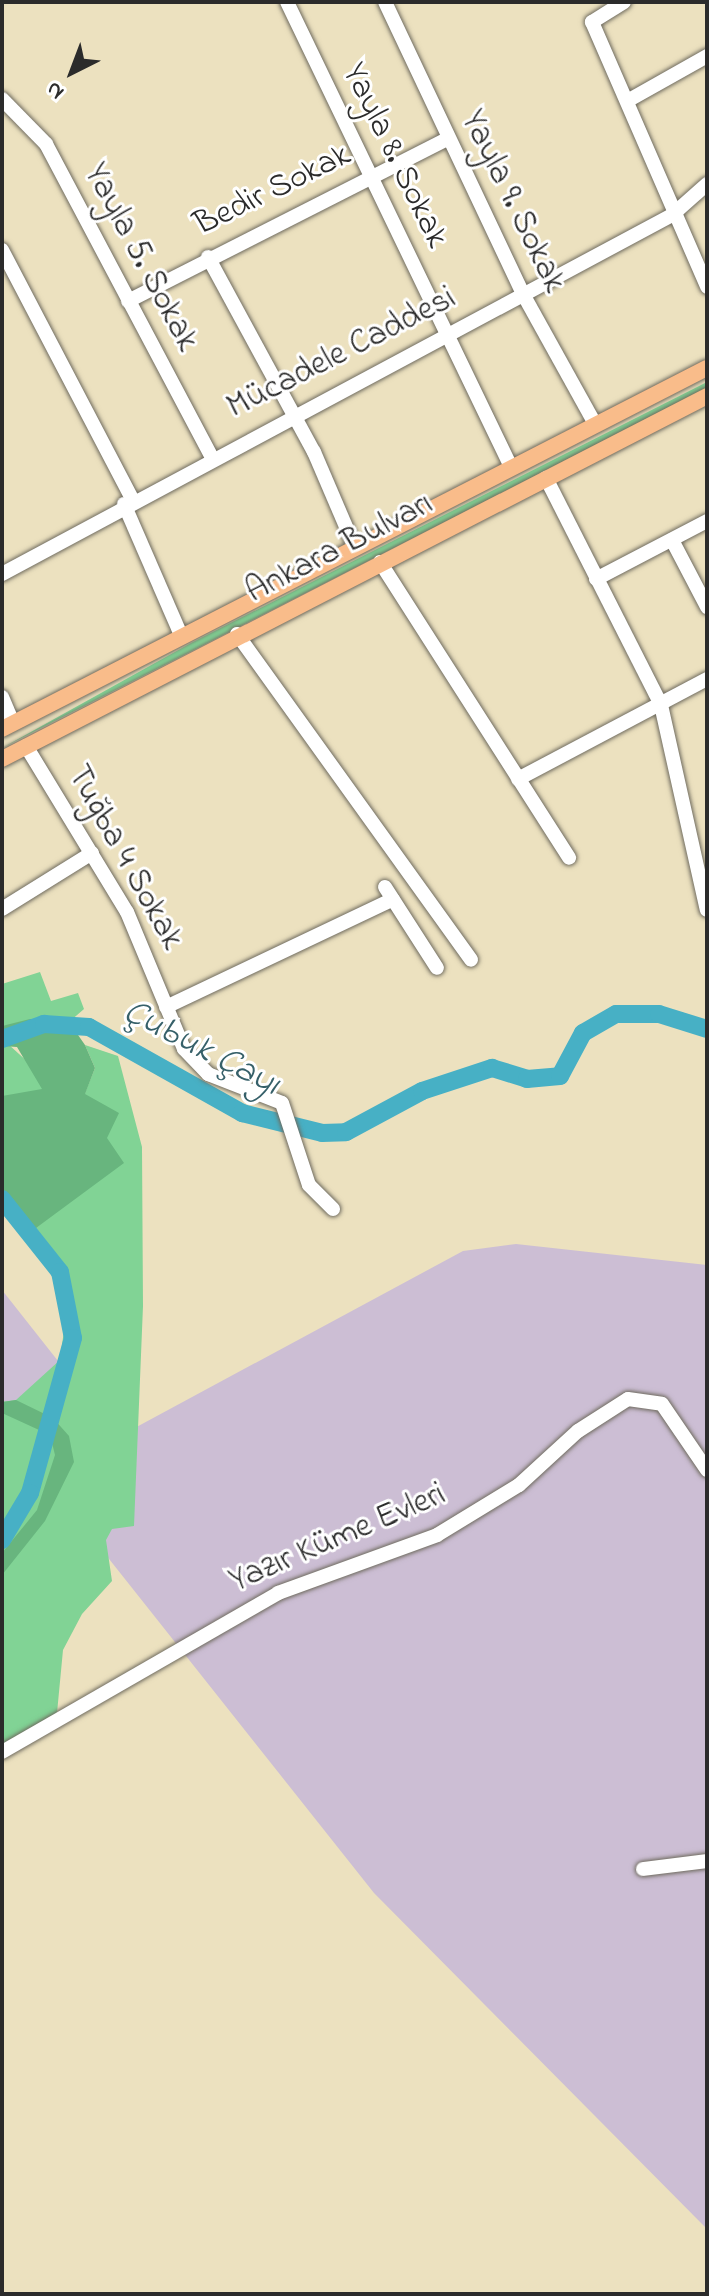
<!DOCTYPE html>
<meta charset="utf-8">
<style>
body{margin:0}
#map{position:relative;width:709px;height:2296px;overflow:hidden;background:#ece1bf;font-family:"Indie Flower",sans-serif}
div>[style]{position:absolute}
[style*='--x']{left:calc(var(--x)*1px);top:calc(var(--y)*1px);width:calc(var(--w)*1px);rotate:calc(var(--a)*1deg)}
.industrial>*{inset:0;background:#ccbed4}
.green>*{inset:0;background:#81d395}
.forest>*{inset:0;background:#68b57e}
.river>*{height:18px;margin:-9px;padding:0 9px;transform-origin:9px;border-radius:9px;background:#47b0c5}
.roads{filter:drop-shadow(0 0 2px #6f6b5f) drop-shadow(0 0 2px #6f6b5f)}
.minor>*{height:14px;margin:-7px;padding:0 7px;transform-origin:7px;border-radius:7px;background:#fff}
.major>*{height:16px;margin:-8px;padding:0 8px;transform-origin:8px;border-radius:8px;background:#f9bc8a}
span{translate:-50% -50%;white-space:nowrap;text-align:center;line-height:1.15;-webkit-text-stroke:6px #fff;paint-order:stroke}
.street-label{font-size:34px;color:#2b2b2b}
.water-label{font-size:36px;color:#366069;font-style:italic}
.frame{position:absolute;inset:0;border:4px solid #2b2b2b;pointer-events:none}
.north{position:absolute;left:32px;top:32px;width:80px;height:80px;-webkit-text-stroke:6px #fff;paint-order:stroke;rotate:222deg;font-size:22px;font-weight:700;line-height:32px;text-align:center;color:#2b2b2b}
.north::after{content:'';display:block;margin:auto;width:28px;height:36px;background:#2b2b2b;clip-path:polygon(50% 0,100% 100%,50% 72%,0 100%)}
</style>
<div id="map">
<div class="industrial">
<div style="clip-path:polygon(516px 1244px,707px 1265px,707px 2229px,374px 1893px,2px 1424px,2px 1290px,118px 1437px,463px 1251px)"></div>
</div>
<div class="green">
<div style="clip-path:polygon(707px 382px,707px 388px,2px 748px,191px 643px)"></div>
<div style="clip-path:polygon(40px 972px,51px 1001px,78px 993px,84px 1009px,69px 1022px,2px 1026px,2px 984px)"></div>
<div style="clip-path:polygon(8px 1044px,40px 1073px,85px 1093px,95px 1068px,85px 1045px,118px 1056px,142px 1147px,143px 1306px,134px 1526px,112px 1529px,106px 1540px,112px 1581px,82px 1614px,63px 1650px,57px 1713px,2px 1745px,2px 1402px,16px 1400px,60px 1360px,66px 1315px,46px 1256px,2px 1205px,2px 1047px)"></div>
</div>
<div class="forest">
<div style="clip-path:polygon(30px 1019px,69px 1022px,85px 1045px,95px 1068px,85px 1094px,119px 1113px,107px 1138px,124px 1163px,36px 1228px,2px 1205px,2px 1096px,42px 1089px,17px 1047px,2px 1046px,2px 1026px)"></div>
<div style="clip-path:polygon(16px 1400px,53px 1418px,69px 1436px,74px 1462px,45px 1521px,2px 1575px,2px 1553px,37px 1510px,55px 1455px,50px 1435px,2px 1413px,2px 1402px)"></div>
</div>
<div class="river">
<div style="--x:2;--y:1039;--w:45;--a:-19.7"></div>
<div style="--x:44;--y:1024;--w:45;--a:3.8"></div>
<div style="--x:89;--y:1027;--w:176;--a:29.3"></div>
<div style="--x:242;--y:1113;--w:82;--a:14"></div>
<div style="--x:322;--y:1133;--w:24;--a:-2"></div>
<div style="--x:346;--y:1132;--w:86;--a:-28.3"></div>
<div style="--x:422;--y:1091;--w:74;--a:-18.2"></div>
<div style="--x:492;--y:1068;--w:37;--a:17"></div>
<div style="--x:527;--y:1079;--w:33;--a:-5"></div>
<div style="--x:560;--y:1076;--w:49;--a:-61.9"></div>
<div style="--x:583;--y:1033;--w:38;--a:-30"></div>
<div style="--x:616;--y:1014;--w:43;--a:0"></div>
<div style="--x:659;--y:1014;--w:50;--a:17.4"></div>
<div style="--x:2;--y:1199;--w:93;--a:51.5"></div>
<div style="--x:60;--y:1272;--w:67;--a:78.9"></div>
<div style="--x:73;--y:1338;--w:161;--a:105.5"></div>
<div style="--x:30;--y:1493;--w:55;--a:120.8"></div>
</div>
<div class="roads">
<div class="minor">
<div style="--x:287;--y:2;--w:514;--a:64.28"></div>
<div style="--x:385;--y:2;--w:323;--a:64.7"></div>
<div style="--x:523;--y:294;--w:149;--a:61"></div>
<div style="--x:624;--y:2;--w:38;--a:148"></div>
<div style="--x:592;--y:22;--w:289;--a:66.5"></div>
<div style="--x:2;--y:99;--w:63;--a:45.6"></div>
<div style="--x:46;--y:144;--w:353;--a:62.1"></div>
<div style="--x:629;--y:100;--w:90;--a:-29.4"></div>
<div style="--x:2;--y:250;--w:281;--a:62.4"></div>
<div style="--x:208;--y:257;--w:222;--a:61.5"></div>
<div style="--x:314;--y:452;--w:99;--a:66.8"></div>
<div style="--x:128;--y:301;--w:358;--a:-26.9"></div>
<div style="--x:546;--y:478;--w:254;--a:63.1"></div>
<div style="--x:661;--y:705;--w:210;--a:77.4"></div>
<div style="--x:124;--y:504;--w:141;--a:66.5"></div>
<div style="--x:672;--y:540;--w:76;--a:62.4"></div>
<div style="--x:380;--y:562;--w:351;--a:57.4"></div>
<div style="--x:2;--y:574;--w:760;--a:-28.18"></div>
<div style="--x:672;--y:215;--w:47;--a:-41.5"></div>
<div style="--x:596;--y:579;--w:125;--a:-27.6"></div>
<div style="--x:237;--y:634;--w:401;--a:54.3"></div>
<div style="--x:2;--y:697;--w:28;--a:67"></div>
<div style="--x:26;--y:746;--w:194;--a:58.7"></div>
<div style="--x:127;--y:912;--w:148;--a:67.4"></div>
<div style="--x:184;--y:1049;--w:35;--a:46"></div>
<div style="--x:208;--y:1074;--w:79;--a:21.4"></div>
<div style="--x:282;--y:1103;--w:86;--a:71.8"></div>
<div style="--x:309;--y:1185;--w:34;--a:45"></div>
<div style="--x:518;--y:779;--w:214;--a:-27.9"></div>
<div style="--x:385;--y:887;--w:96;--a:57.3"></div>
<div style="--x:2;--y:909;--w:106;--a:-31.9"></div>
<div style="--x:166;--y:1007;--w:251;--a:-25.4"></div>
<div style="--x:2;--y:1752;--w:319;--a:-29.9"></div>
<div style="--x:278;--y:1593;--w:169;--a:-20"></div>
<div style="--x:437;--y:1535;--w:96;--a:-31.4"></div>
<div style="--x:519;--y:1485;--w:80;--a:-42.5"></div>
<div style="--x:578;--y:1431;--w:59;--a:-32.6"></div>
<div style="--x:628;--y:1399;--w:34;--a:8"></div>
<div style="--x:662;--y:1404;--w:80;--a:55.7"></div>
<div style="--x:643;--y:1869;--w:64;--a:-7.1"></div>
</div>
<div class="major">
<div style="--x:2;--y:729;--w:792;--a:-27.12"></div>
<div style="--x:2;--y:759;--w:793;--a:-27.24"></div>
</div>
</div>
<div class="street-label">
<span style="left:394px;top:156px;rotate:64deg">Yayla 8. Sokak</span>
<span style="left:273px;top:191px;rotate:-26deg">Bedir Sokak</span>
<span style="left:512px;top:202px;rotate:64deg">Yayla 9. Sokak</span>
<span style="left:140px;top:258px;rotate:62deg">Yayla 5. Sokak</span>
<span style="left:342px;top:354px;rotate:-27deg">Mücadele Caddesi</span>
<span style="left:340px;top:549px;rotate:-27deg">Ankara Bulvarı</span>
<span style="left:124px;top:858px;rotate:61deg">Tuğba 4 Sokak</span>
<span style="left:338px;top:1539px;rotate:-23deg">Yazır Küme Evleri</span>
</div>
<div class="water-label">
<span style="left:201px;top:1049px;rotate:27deg">Çubuk Çayı</span>
</div>
<div class="frame"></div>
<div class="north">N</div>
</div>
